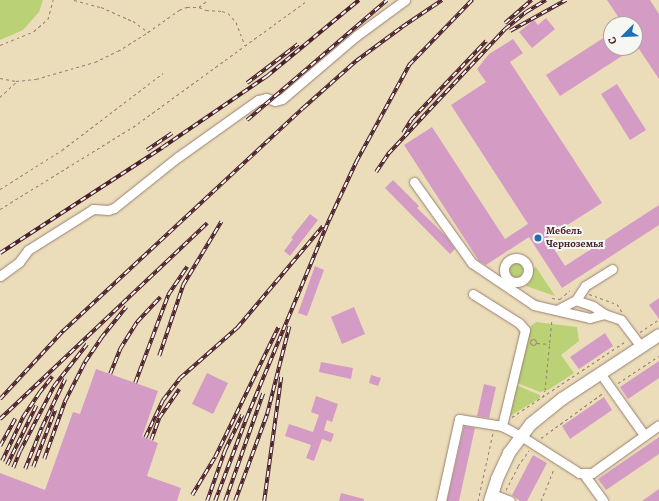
<!DOCTYPE html>
<meta charset="utf-8">
<style>
body{margin:0}
#map{position:relative;width:659px;height:501px;overflow:hidden;background:#ebddb9;font-family:Alegreya,serif}
div>[style]{position:absolute}
[style*='--x']{left:calc(var(--x)*1px);top:calc(var(--y)*1px);width:calc(var(--w)*1px);rotate:calc(var(--a)*1deg)}
.green>*{inset:0;background:#bbd175}
.round{border-radius:50%}
.building>*{inset:0;background:#d49cc5}
.path>*{height:1px;margin-top:-0.5px;transform-origin:0;background:repeating-linear-gradient(90deg,#9a7e72 0 3px,transparent 0 6px)}
.path>.ring{margin:-0.5px;padding:0;box-sizing:content-box;background:none;border:1px solid #9a7e72;border-radius:50%}
.roads{filter:drop-shadow(0 0 1px #9a7e72) drop-shadow(0 0 1px #9a7e72)}
.minor>*{height:9px;margin:-4.5px;padding:0 4.5px;transform-origin:4.5px;border-radius:4.5px;background:#fff}
.minor>.ring{margin:-4.5px;padding:0;box-sizing:content-box;background:none;border:9px solid #fff;border-radius:50%}
.major>*{height:12px;margin:-6px;padding:0 6px;transform-origin:6px;border-radius:6px;background:#fff}
.rail>*{height:3.5px;margin-top:-1.75px;transform-origin:0;background:repeating-linear-gradient(90deg,#f6f6f2 0 6px,#4a1f2b 0 12px);box-sizing:border-box;border-block:1px solid #4a1f2b}
.dots>*{width:11px;height:11px;translate:-50% -50%;box-sizing:border-box;border:2px solid #f6f6f2;border-radius:50%}
span{translate:-50% -50%;white-space:nowrap;text-align:center;line-height:1.15;-webkit-text-stroke:4px #f6f6f2;paint-order:stroke}
.poi-label{font-size:11px;color:#4a1f2b;font-weight:700}
.left{translate:0 -50%;text-align:left}
.north{position:absolute;left:603px;top:16px;width:40px;height:40px;box-sizing:border-box;background:#f6f6f2;border:1px solid #b1a0a2;border-radius:50%;rotate:246deg;font-size:11px;font-weight:700;line-height:16px;text-align:center;color:#4a1f2b}
.north::after{content:'';display:block;margin:auto;width:14px;height:18px;background:#1f6fb2;clip-path:polygon(50% 0,100% 100%,50% 72%,0 100%)}
</style>
<div id="map">
<div class="green">
<div style="clip-path:polygon(0 0,43px 0,39px 12px,23px 30px,0 40px)"></div>
<div class="round" style="left:507px;top:262px;width:16px;height:16px"></div>
<div style="clip-path:polygon(536px 267px,555px 296px,526px 286px,531px 279px,533px 269px)"></div>
<div style="clip-path:polygon(536px 322px,577px 327px,579px 341px,561px 355px,574px 373px,548px 390px,540px 392px,517px 383px,531px 326px)"></div>
<div style="clip-path:polygon(516px 385px,540px 395px,540px 398px,510px 416px)"></div>
</div>
<div class="building">
<div style="clip-path:polygon(607px 0,650px 0,659px 14px,659px 79px,635px 43px,635px 24px,623px 24px)"></div>
<div style="clip-path:polygon(546px 18px,555px 29px,532px 48px,519px 32px,534px 20px,538px 25px)"></div>
<div style="clip-path:polygon(608px 35px,611px 39px,611px 48px,617px 48px,622px 56px,560px 96px,546px 75px)"></div>
<div style="clip-path:polygon(513px 39px,523px 53px,510px 62px,602px 203px,547px 238px,565px 266px,659px 205px,659px 225px,562px 288px,529px 237px,486px 265px,479px 261px,404px 145px,432px 127px,505px 239px,528px 224px,451px 105px,486px 82px,477px 69px,489px 54px)"></div>
<div style="clip-path:polygon(617px 84px,646px 130px,630px 140px,601px 94px)"></div>
<div style="clip-path:polygon(393px 180px,419px 206px,417px 208px,446px 236px,455px 249px,450px 254px,385px 188px)"></div>
<div style="clip-path:polygon(310px 214px,318px 220px,290px 256px,284px 251px,293px 239px,291px 238px)"></div>
<div style="clip-path:polygon(315px 266px,324px 270px,307px 316px,298px 313px)"></div>
<div style="clip-path:polygon(659px 298px,659px 319px,649px 305px)"></div>
<div style="clip-path:polygon(354px 307px,365px 334px,342px 344px,331px 317px)"></div>
<div style="clip-path:polygon(605px 333px,613px 346px,579px 369px,570px 357px)"></div>
<div style="clip-path:polygon(659px 361px,659px 378px,628px 399px,620px 387px)"></div>
<div style="clip-path:polygon(321px 362px,353px 368px,351px 379px,319px 372px)"></div>
<div style="clip-path:polygon(96px 369px,158px 391px,142px 437px,158px 443px,147px 476px,181px 488px,177px 501px,0 501px,0 473px,45px 490px,73px 412px,80px 414px)"></div>
<div style="clip-path:polygon(207px 373px,228px 383px,213px 414px,192px 404px)"></div>
<div style="clip-path:polygon(371px 375px,381px 378px,378px 386px,369px 383px)"></div>
<div style="clip-path:polygon(484px 384px,496px 387px,489px 418px,477px 416px)"></div>
<div style="clip-path:polygon(316px 396px,338px 404px,332px 422px,327px 420px,324px 430px,334px 434px,331px 442px,322px 439px,314px 461px,306px 458px,311px 445px,285px 436px,289px 424px,313px 432px,319px 415px,311px 412px)"></div>
<div style="clip-path:polygon(604px 397px,612px 410px,570px 439px,562px 426px)"></div>
<div style="clip-path:polygon(464px 426px,475px 428px,459px 501px,447px 501px)"></div>
<div style="clip-path:polygon(659px 437px,659px 454px,606px 490px,598px 479px)"></div>
<div style="clip-path:polygon(533px 455px,547px 463px,527px 501px,520px 501px,512px 495px)"></div>
<div style="clip-path:polygon(659px 489px,659px 501px,642px 501px)"></div>
<div style="clip-path:polygon(341px 493px,364px 499px,364px 501px,339px 501px)"></div>
</div>
<div class="path">
<div style="--x:74;--y:0;--w:28;--a:15"></div>
<div style="--x:101;--y:7;--w:35;--a:24"></div>
<div style="--x:133;--y:21;--w:19;--a:36"></div>
<div style="--x:148;--y:32;--w:38;--a:-35"></div>
<div style="--x:179;--y:10;--w:9;--a:-21"></div>
<div style="--x:187;--y:7;--w:12;--a:0"></div>
<div style="--x:199;--y:7;--w:8;--a:23"></div>
<div style="--x:206;--y:10;--w:16;--a:4"></div>
<div style="--x:222;--y:11;--w:6;--a:18"></div>
<div style="--x:228;--y:13;--w:12;--a:48"></div>
<div style="--x:236;--y:22;--w:25;--a:69"></div>
<div style="--x:199;--y:7;--w:11;--a:-38"></div>
<div style="--x:0;--y:45;--w:37;--a:-22"></div>
<div style="--x:34;--y:31;--w:18;--a:-41"></div>
<div style="--x:48;--y:19;--w:20;--a:-75"></div>
<div style="--x:0;--y:78;--w:16;--a:11"></div>
<div style="--x:16;--y:81;--w:20;--a:-6"></div>
<div style="--x:36;--y:79;--w:61;--a:-16.1"></div>
<div style="--x:95;--y:62;--w:25;--a:-26"></div>
<div style="--x:118;--y:51;--w:36;--a:-32"></div>
<div style="--x:0;--y:97;--w:22;--a:-43"></div>
<div style="--x:0;--y:189;--w:73;--a:-32.2"></div>
<div style="--x:62;--y:150;--w:127;--a:-37.3"></div>
<div style="--x:0;--y:209;--w:156;--a:-31.7"></div>
<div style="--x:133;--y:127;--w:216;--a:-36"></div>
<div style="--x:589;--y:294;--w:30;--a:20"></div>
<div style="--x:617;--y:304;--w:9;--a:58"></div>
<div style="--x:552;--y:298;--w:8;--a:7"></div>
<div style="--x:560;--y:299;--w:13;--a:-42"></div>
<div style="--x:640;--y:332;--w:23;--a:-34"></div>
<div class="ring" style="left:530px;top:339px;width:5px;height:5px"></div>
<div style="--x:537;--y:343;--w:13;--a:4"></div>
<div style="--x:618;--y:383;--w:49;--a:-33.4"></div>
<div style="--x:543;--y:397;--w:7;--a:-74"></div>
<div style="--x:545;--y:390;--w:71;--a:-84.4"></div>
<div style="--x:512;--y:417;--w:137;--a:-33.7"></div>
<div style="--x:541;--y:438;--w:77;--a:-36"></div>
<div style="--x:506;--y:490;--w:27;--a:-63"></div>
<div style="--x:518;--y:466;--w:19;--a:-55"></div>
<div style="--x:478;--y:501;--w:70;--a:-77.6"></div>
<div style="--x:541;--y:501;--w:35;--a:-68"></div>
</div>
<div class="roads">
<div class="minor">
<div style="--x:414;--y:182;--w:100;--a:54.4"></div>
<div style="--x:472;--y:263;--w:75;--a:34.1"></div>
<div style="--x:534;--y:305;--w:57;--a:13.1"></div>
<div style="--x:590;--y:318;--w:15;--a:-16"></div>
<div style="--x:604;--y:314;--w:18;--a:19"></div>
<div style="--x:621;--y:320;--w:34;--a:53"></div>
<div class="ring" style="left:504px;top:258px;width:15px;height:15px"></div>
<div style="--x:0;--y:276;--w:24;--a:-36"></div>
<div style="--x:19;--y:262;--w:15;--a:-53"></div>
<div style="--x:28;--y:250;--w:77;--a:-32.2"></div>
<div style="--x:93;--y:209;--w:15;--a:4"></div>
<div style="--x:108;--y:210;--w:6;--a:-18"></div>
<div style="--x:114;--y:208;--w:82;--a:-38.6"></div>
<div style="--x:178;--y:157;--w:98;--a:-35.5"></div>
<div style="--x:258;--y:100;--w:8;--a:-14"></div>
<div style="--x:266;--y:98;--w:9;--a:18"></div>
<div style="--x:275;--y:101;--w:7;--a:-16"></div>
<div style="--x:282;--y:99;--w:97;--a:-40.4"></div>
<div style="--x:356;--y:36;--w:61;--a:-36.3"></div>
<div style="--x:473;--y:294;--w:54;--a:32.2"></div>
<div style="--x:519;--y:323;--w:9;--a:49"></div>
<div style="--x:525;--y:330;--w:99;--a:103.5"></div>
<div style="--x:502;--y:426;--w:21;--a:28"></div>
<div style="--x:521;--y:436;--w:69;--a:32.5"></div>
<div style="--x:579;--y:473;--w:13;--a:0"></div>
<div style="--x:592;--y:473;--w:82;--a:-35.6"></div>
<div style="--x:557;--y:310;--w:21;--a:-28"></div>
<div style="--x:604;--y:314;--w:14;--a:-144"></div>
<div style="--x:593;--y:306;--w:18;--a:-161"></div>
<div style="--x:576;--y:300;--w:17;--a:-57"></div>
<div style="--x:585;--y:286;--w:32;--a:-32"></div>
<div style="--x:600;--y:373;--w:76;--a:54.6"></div>
<div style="--x:583;--y:473;--w:34;--a:54"></div>
<div style="--x:492;--y:494;--w:19;--a:21"></div>
<div style="--x:441;--y:501;--w:84;--a:-77.6"></div>
<div style="--x:459;--y:419;--w:44;--a:9.2"></div>
</div>
<div class="major">
<div style="--x:490;--y:501;--w:23;--a:-72"></div>
<div style="--x:497;--y:479;--w:29;--a:-65"></div>
<div style="--x:509;--y:453;--w:36;--a:-53"></div>
<div style="--x:531;--y:424;--w:40;--a:-39"></div>
<div style="--x:562;--y:399;--w:116;--a:-33.4"></div>
</div>
</div>
<div class="rail">
<div style="--x:505;--y:23;--w:35;--a:-41"></div>
<div style="--x:510;--y:31;--w:64;--a:-29"></div>
<div style="--x:247;--y:83;--w:64;--a:-37.4"></div>
<div style="--x:247;--y:120;--w:184;--a:-40.6"></div>
<div style="--x:403;--y:133;--w:15;--a:-58"></div>
<div style="--x:411;--y:120;--w:109;--a:-46.5"></div>
<div style="--x:147;--y:150;--w:30;--a:-34"></div>
<div style="--x:376;--y:172;--w:22;--a:-56"></div>
<div style="--x:388;--y:154;--w:171;--a:-46.9"></div>
<div style="--x:505;--y:29;--w:27;--a:-39"></div>
<div style="--x:526;--y:12;--w:23;--a:-31"></div>
<div style="--x:0;--y:253;--w:194;--a:-33"></div>
<div style="--x:163;--y:147;--w:126;--a:-34.3"></div>
<div style="--x:267;--y:76;--w:119;--a:-39.6"></div>
<div style="--x:159;--y:356;--w:75;--a:-71.3"></div>
<div style="--x:183;--y:285;--w:74;--a:-58.9"></div>
<div style="--x:110;--y:374;--w:27;--a:-68"></div>
<div style="--x:120;--y:349;--w:32;--a:-58"></div>
<div style="--x:137;--y:322;--w:34;--a:-47"></div>
<div style="--x:135;--y:383;--w:94;--a:-69.4"></div>
<div style="--x:168;--y:295;--w:34;--a:-56"></div>
<div style="--x:0;--y:399;--w:93;--a:-47.2"></div>
<div style="--x:63;--y:331;--w:328;--a:-42.9"></div>
<div style="--x:303;--y:108;--w:71;--a:-41.6"></div>
<div style="--x:356;--y:61;--w:57;--a:-36.5"></div>
<div style="--x:402;--y:27;--w:48;--a:-34"></div>
<div style="--x:0;--y:419;--w:285;--a:-43.4"></div>
<div style="--x:145;--y:438;--w:42;--a:-64.7"></div>
<div style="--x:163;--y:400;--w:28;--a:-52"></div>
<div style="--x:180;--y:378;--w:76;--a:-41.3"></div>
<div style="--x:237;--y:328;--w:133;--a:-49.9"></div>
<div style="--x:151;--y:440;--w:23;--a:-70"></div>
<div style="--x:159;--y:418;--w:35;--a:-55"></div>
<div style="--x:0;--y:446;--w:31;--a:-61"></div>
<div style="--x:44;--y:459;--w:62;--a:-70.1"></div>
<div style="--x:65;--y:401;--w:44;--a:-62.9"></div>
<div style="--x:85;--y:362;--w:29;--a:-56"></div>
<div style="--x:101;--y:338;--w:40;--a:-51"></div>
<div style="--x:2;--y:461;--w:49;--a:-64.5"></div>
<div style="--x:23;--y:417;--w:29;--a:-56"></div>
<div style="--x:39;--y:393;--w:21;--a:-51"></div>
<div style="--x:7;--y:465;--w:66;--a:-63.8"></div>
<div style="--x:33;--y:467;--w:61;--a:-68.9"></div>
<div style="--x:13;--y:468;--w:18;--a:-68"></div>
<div style="--x:20;--y:451;--w:73;--a:-62.4"></div>
<div style="--x:54;--y:386;--w:53;--a:-51.8"></div>
<div style="--x:25;--y:469;--w:45;--a:-68"></div>
<div style="--x:42;--y:427;--w:53;--a:-64.4"></div>
<div style="--x:192;--y:495;--w:44;--a:-58.8"></div>
<div style="--x:215;--y:457;--w:144;--a:-64"></div>
<div style="--x:207;--y:501;--w:54;--a:-70.6"></div>
<div style="--x:225;--y:450;--w:39;--a:-64"></div>
<div style="--x:215;--y:501;--w:88;--a:-69.3"></div>
<div style="--x:246;--y:419;--w:216;--a:-67.4"></div>
<div style="--x:329;--y:220;--w:64;--a:-65"></div>
<div style="--x:356;--y:162;--w:111;--a:-61.3"></div>
<div style="--x:409;--y:65;--w:91;--a:-45.9"></div>
<div style="--x:225;--y:501;--w:114;--a:-70.6"></div>
<div style="--x:235;--y:501;--w:93;--a:-69.8"></div>
<div style="--x:267;--y:414;--w:90;--a:-75.8"></div>
<div style="--x:264;--y:501;--w:125;--a:-82.2"></div>
</div>
<div class="dots">
<div style="left:538px;top:238px;background:#1f6fb2"></div>
</div>
<div class="poi-label">
<span class="left" style="left:546px;top:238px">Мебель<br>Черноземья</span>
</div>
<div class="north">С</div>
</div>
